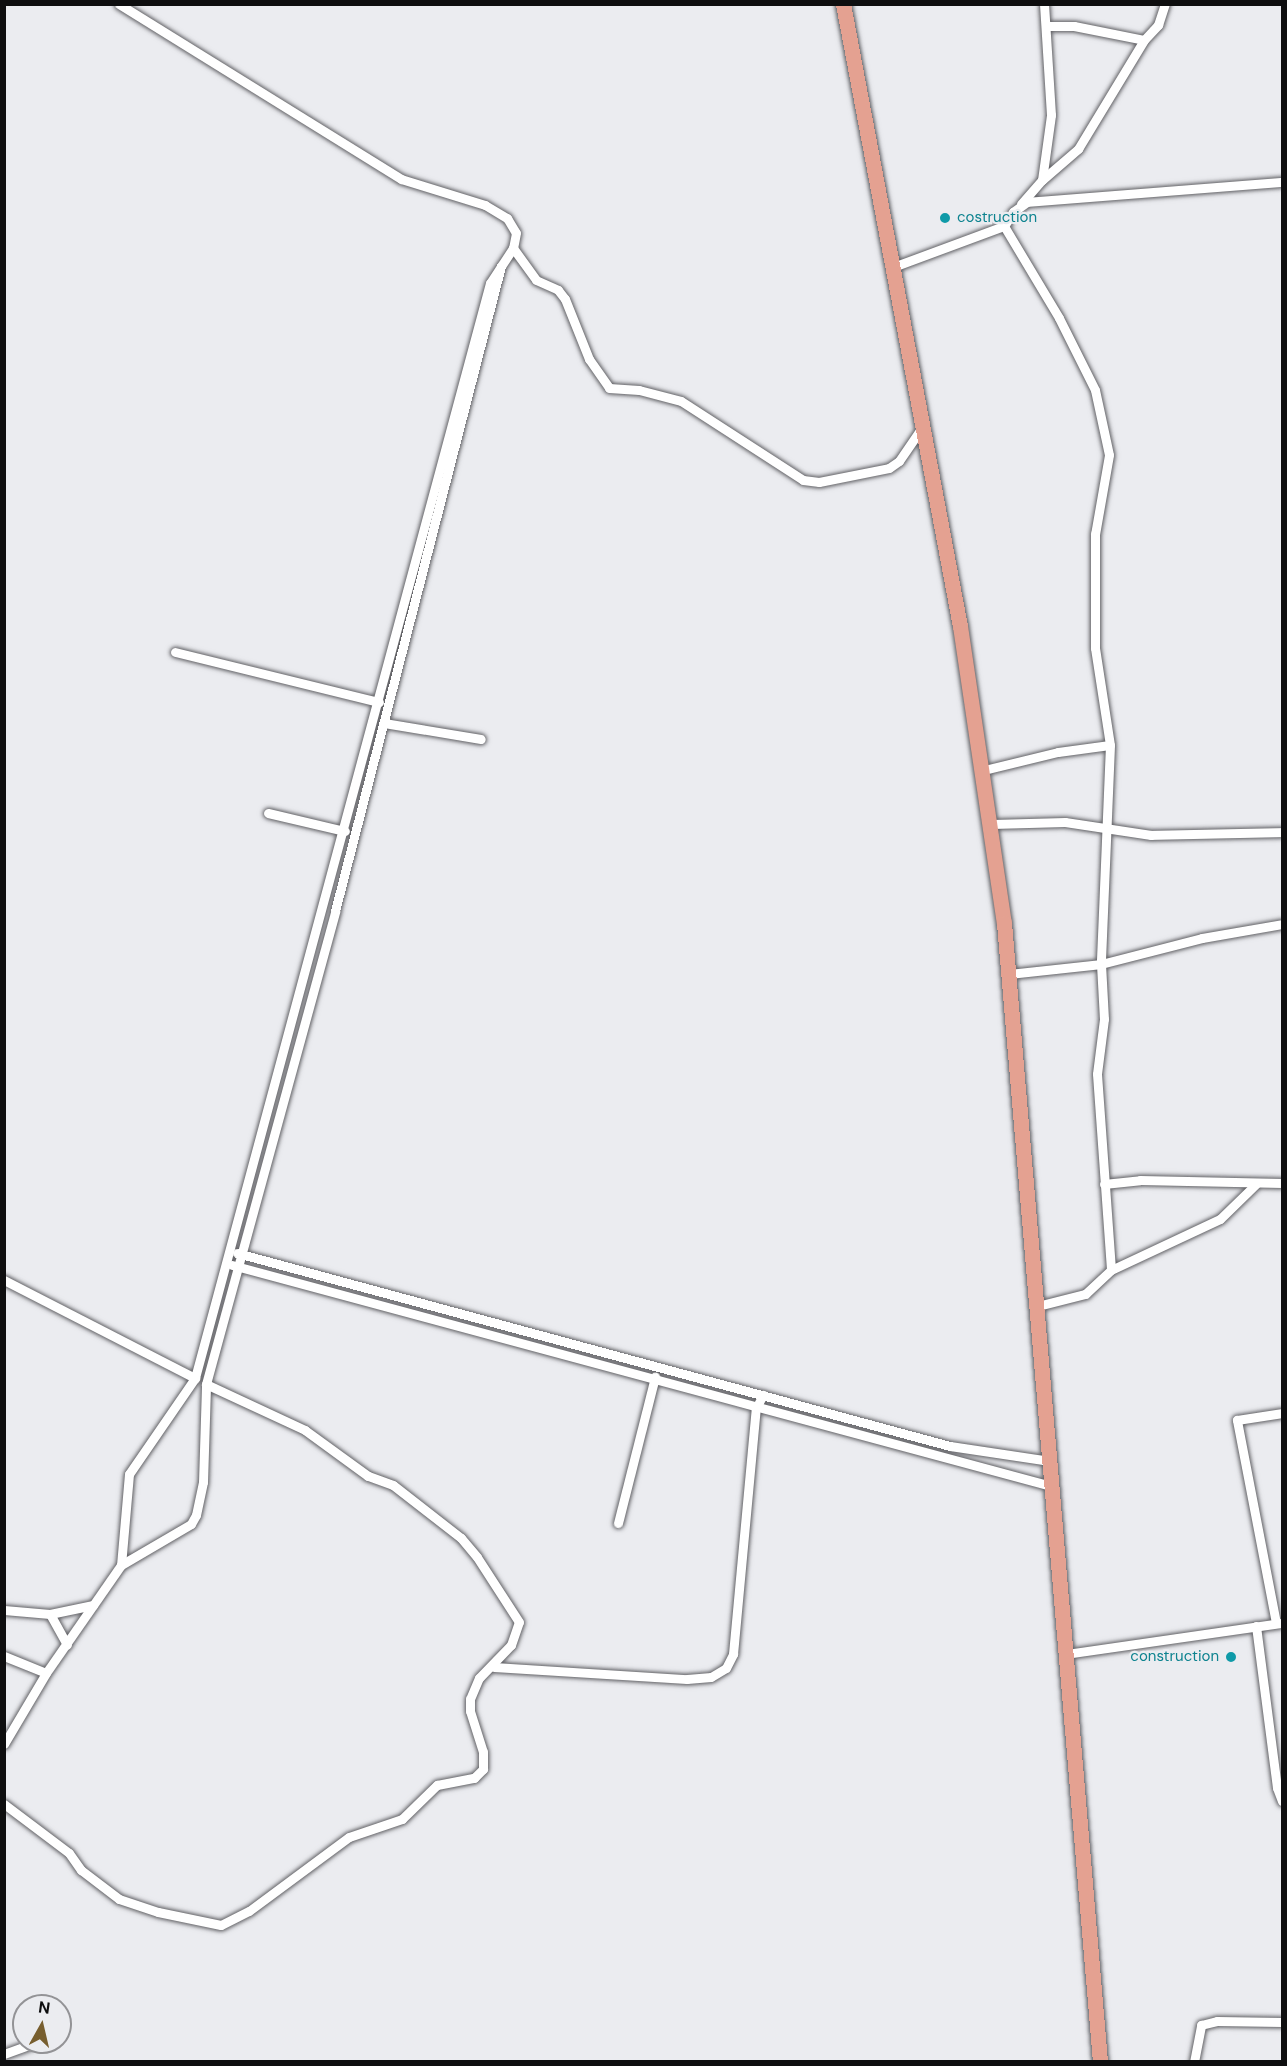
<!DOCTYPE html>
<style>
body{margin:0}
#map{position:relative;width:1287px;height:2066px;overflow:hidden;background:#ebecf0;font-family:"DM Sans",sans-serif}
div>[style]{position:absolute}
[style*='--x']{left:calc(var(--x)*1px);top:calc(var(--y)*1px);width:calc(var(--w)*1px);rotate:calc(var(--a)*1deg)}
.roads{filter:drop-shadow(0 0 2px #616165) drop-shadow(0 0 2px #616165)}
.minor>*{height:9px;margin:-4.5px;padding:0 4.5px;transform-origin:4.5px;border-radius:4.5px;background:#fff}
.primary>*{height:15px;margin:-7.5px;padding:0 7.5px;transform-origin:7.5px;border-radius:7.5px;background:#e4a191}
.dots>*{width:16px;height:16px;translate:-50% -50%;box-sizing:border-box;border:3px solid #ebecf0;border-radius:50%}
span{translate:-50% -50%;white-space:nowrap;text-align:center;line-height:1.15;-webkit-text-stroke:4.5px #ebecf0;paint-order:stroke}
.culture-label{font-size:15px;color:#0d838f}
.left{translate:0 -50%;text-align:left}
.right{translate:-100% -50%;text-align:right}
.frame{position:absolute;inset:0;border:6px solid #0e0e0f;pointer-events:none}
.north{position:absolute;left:12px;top:1994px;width:60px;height:60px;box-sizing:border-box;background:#ebecf0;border:2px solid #939396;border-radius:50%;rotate:8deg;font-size:16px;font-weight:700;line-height:24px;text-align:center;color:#0e0e0f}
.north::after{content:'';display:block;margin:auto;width:21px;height:27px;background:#775e2f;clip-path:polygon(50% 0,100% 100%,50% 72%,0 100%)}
</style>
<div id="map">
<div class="roads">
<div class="minor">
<div style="--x:119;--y:4;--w:332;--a:31.8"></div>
<div style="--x:401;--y:179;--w:88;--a:17.2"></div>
<div style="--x:485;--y:205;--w:26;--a:31"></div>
<div style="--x:507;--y:218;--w:17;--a:59"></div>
<div style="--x:516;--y:233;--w:15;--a:101"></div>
<div style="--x:513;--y:248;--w:42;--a:123.3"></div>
<div style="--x:490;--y:283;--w:1134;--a:105.08"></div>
<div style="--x:195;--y:1378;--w:116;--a:124.5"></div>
<div style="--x:129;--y:1474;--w:91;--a:95"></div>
<div style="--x:1046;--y:26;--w:28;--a:0"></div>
<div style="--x:1074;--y:26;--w:71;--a:11.3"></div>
<div style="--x:1042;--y:180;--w:66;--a:-82.1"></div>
<div style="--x:1051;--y:115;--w:111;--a:-93.6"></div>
<div style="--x:1021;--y:204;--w:32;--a:-49"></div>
<div style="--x:1042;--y:180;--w:48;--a:-40.7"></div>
<div style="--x:1078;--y:149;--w:127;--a:-58.8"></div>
<div style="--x:1144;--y:40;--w:21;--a:-47"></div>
<div style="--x:1158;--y:25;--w:22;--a:-72"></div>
<div style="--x:1004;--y:226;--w:107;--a:59.1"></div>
<div style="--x:1059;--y:318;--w:80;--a:63.4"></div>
<div style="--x:1095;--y:390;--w:66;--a:77.8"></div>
<div style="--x:1109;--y:455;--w:80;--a:100"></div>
<div style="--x:1095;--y:534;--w:114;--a:90"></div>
<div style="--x:1095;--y:648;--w:98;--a:81.2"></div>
<div style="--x:1110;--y:745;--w:219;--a:92.4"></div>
<div style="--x:1101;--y:964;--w:55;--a:86.9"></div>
<div style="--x:1104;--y:1019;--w:55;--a:97.3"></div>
<div style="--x:1097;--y:1074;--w:196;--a:85.9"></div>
<div style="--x:1111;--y:1270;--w:35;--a:137"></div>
<div style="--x:1085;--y:1294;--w:49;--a:165.7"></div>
<div style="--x:513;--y:248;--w:39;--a:54"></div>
<div style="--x:536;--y:280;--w:24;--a:24"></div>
<div style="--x:558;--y:290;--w:11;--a:52"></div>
<div style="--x:565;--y:299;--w:65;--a:68.2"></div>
<div style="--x:589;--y:359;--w:35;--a:55"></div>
<div style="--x:609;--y:388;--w:30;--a:4"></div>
<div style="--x:639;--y:390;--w:43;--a:14.7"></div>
<div style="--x:681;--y:401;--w:145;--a:32.9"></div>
<div style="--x:803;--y:480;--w:16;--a:7"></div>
<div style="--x:819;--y:482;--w:71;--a:-11.3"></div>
<div style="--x:889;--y:468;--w:12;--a:-35"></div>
<div style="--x:899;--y:461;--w:42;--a:-55.6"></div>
<div style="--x:893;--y:267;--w:118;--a:-20.3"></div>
<div style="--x:1004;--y:226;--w:17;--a:-57"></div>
<div style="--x:1013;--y:212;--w:17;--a:-36"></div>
<div style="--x:1027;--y:202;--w:256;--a:-4.5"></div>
<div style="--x:175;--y:652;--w:210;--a:13.8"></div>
<div style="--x:384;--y:723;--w:98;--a:9.4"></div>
<div style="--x:984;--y:770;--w:76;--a:-13.7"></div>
<div style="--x:1058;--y:752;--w:52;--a:-7.7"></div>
<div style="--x:268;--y:813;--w:79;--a:13.2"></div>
<div style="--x:992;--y:824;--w:73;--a:-1.6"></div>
<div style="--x:1065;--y:822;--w:87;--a:8.6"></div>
<div style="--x:1151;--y:835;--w:131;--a:-1.3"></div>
<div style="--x:1009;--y:974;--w:93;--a:-6.2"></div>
<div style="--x:1101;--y:964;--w:104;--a:-14.4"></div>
<div style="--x:1202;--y:938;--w:81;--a:-9.9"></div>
<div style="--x:1104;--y:1184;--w:36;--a:-6"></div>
<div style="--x:1140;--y:1180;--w:142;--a:1.2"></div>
<div style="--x:237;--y:1253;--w:739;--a:15.15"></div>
<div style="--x:950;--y:1446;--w:101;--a:8.5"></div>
<div style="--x:232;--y:1265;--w:848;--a:15.1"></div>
<div style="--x:1111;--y:1270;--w:120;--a:-25.1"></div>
<div style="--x:1220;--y:1219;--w:50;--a:-44.2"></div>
<div style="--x:4;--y:1280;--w:215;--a:27.2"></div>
<div style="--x:618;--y:1523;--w:151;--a:-75.8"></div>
<div style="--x:4;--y:1610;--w:46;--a:5"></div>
<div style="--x:50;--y:1614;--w:44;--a:-11.8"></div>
<div style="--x:50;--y:1614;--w:35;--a:61"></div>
<div style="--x:1276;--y:1623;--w:207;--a:-100.9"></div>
<div style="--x:1237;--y:1420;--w:46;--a:-8.8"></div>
<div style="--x:1256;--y:1626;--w:163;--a:82.6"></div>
<div style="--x:1277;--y:1788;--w:14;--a:69"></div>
<div style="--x:1066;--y:1654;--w:216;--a:-8.2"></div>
<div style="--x:4;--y:1656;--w:45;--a:22"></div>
<div style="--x:494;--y:1667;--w:193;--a:3.6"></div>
<div style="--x:687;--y:1679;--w:24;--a:-5"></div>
<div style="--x:711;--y:1677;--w:17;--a:-31"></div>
<div style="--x:726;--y:1668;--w:16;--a:-63"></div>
<div style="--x:733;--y:1654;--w:247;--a:-84.7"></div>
<div style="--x:756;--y:1408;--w:15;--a:-62"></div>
<div style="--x:4;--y:1744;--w:82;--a:-59.4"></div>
<div style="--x:46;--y:1673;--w:131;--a:-55.2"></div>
<div style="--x:121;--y:1565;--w:81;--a:-30.4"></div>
<div style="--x:191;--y:1524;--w:10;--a:-61"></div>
<div style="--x:196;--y:1515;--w:34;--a:-78"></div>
<div style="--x:203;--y:1482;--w:98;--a:-88.2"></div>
<div style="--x:206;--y:1384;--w:490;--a:-74.7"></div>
<div style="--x:335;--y:911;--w:666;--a:-75.57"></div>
<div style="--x:4;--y:1804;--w:81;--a:37"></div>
<div style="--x:69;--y:1853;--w:21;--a:55"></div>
<div style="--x:81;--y:1870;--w:48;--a:37.3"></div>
<div style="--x:119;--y:1899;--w:41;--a:18.4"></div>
<div style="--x:158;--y:1912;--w:64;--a:11.7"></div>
<div style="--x:221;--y:1925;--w:31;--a:-27"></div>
<div style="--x:249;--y:1911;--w:124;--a:-36.5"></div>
<div style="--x:349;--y:1837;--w:56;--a:-18.8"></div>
<div style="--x:402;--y:1819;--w:49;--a:-44.2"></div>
<div style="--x:437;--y:1785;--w:38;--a:-11"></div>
<div style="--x:474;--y:1778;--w:13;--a:-45"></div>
<div style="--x:483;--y:1769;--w:17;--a:-90"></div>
<div style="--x:483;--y:1752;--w:43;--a:-107.6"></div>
<div style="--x:470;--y:1711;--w:12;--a:-90"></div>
<div style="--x:470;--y:1699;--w:23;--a:-67"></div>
<div style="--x:479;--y:1678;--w:46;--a:-45.9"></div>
<div style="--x:511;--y:1645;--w:24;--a:-71"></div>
<div style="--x:519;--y:1622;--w:77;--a:-122.9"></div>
<div style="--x:477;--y:1557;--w:25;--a:-130"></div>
<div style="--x:461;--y:1538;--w:86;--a:-142.1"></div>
<div style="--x:393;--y:1485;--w:27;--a:-160"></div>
<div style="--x:368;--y:1476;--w:78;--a:-143.9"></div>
<div style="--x:305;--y:1430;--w:109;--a:-155.1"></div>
<div style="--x:4;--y:2054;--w:35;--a:-20"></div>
<div style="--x:1194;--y:2062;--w:38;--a:-79"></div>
<div style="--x:1201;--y:2025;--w:16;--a:-14"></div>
<div style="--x:1217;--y:2021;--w:65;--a:0.9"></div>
</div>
<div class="primary">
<div style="--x:843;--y:4;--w:633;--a:79.35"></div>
<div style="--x:960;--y:626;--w:300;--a:81.6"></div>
<div style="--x:1004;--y:923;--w:1143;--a:85.18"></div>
</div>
</div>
<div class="dots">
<div style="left:945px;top:218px;background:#0f9aa8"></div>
<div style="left:1231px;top:1657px;background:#0f9aa8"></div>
</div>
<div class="culture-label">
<span class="left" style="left:957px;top:218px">costruction</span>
<span class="right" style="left:1219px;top:1657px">construction</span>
</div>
<div class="frame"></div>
<div class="north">N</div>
</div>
